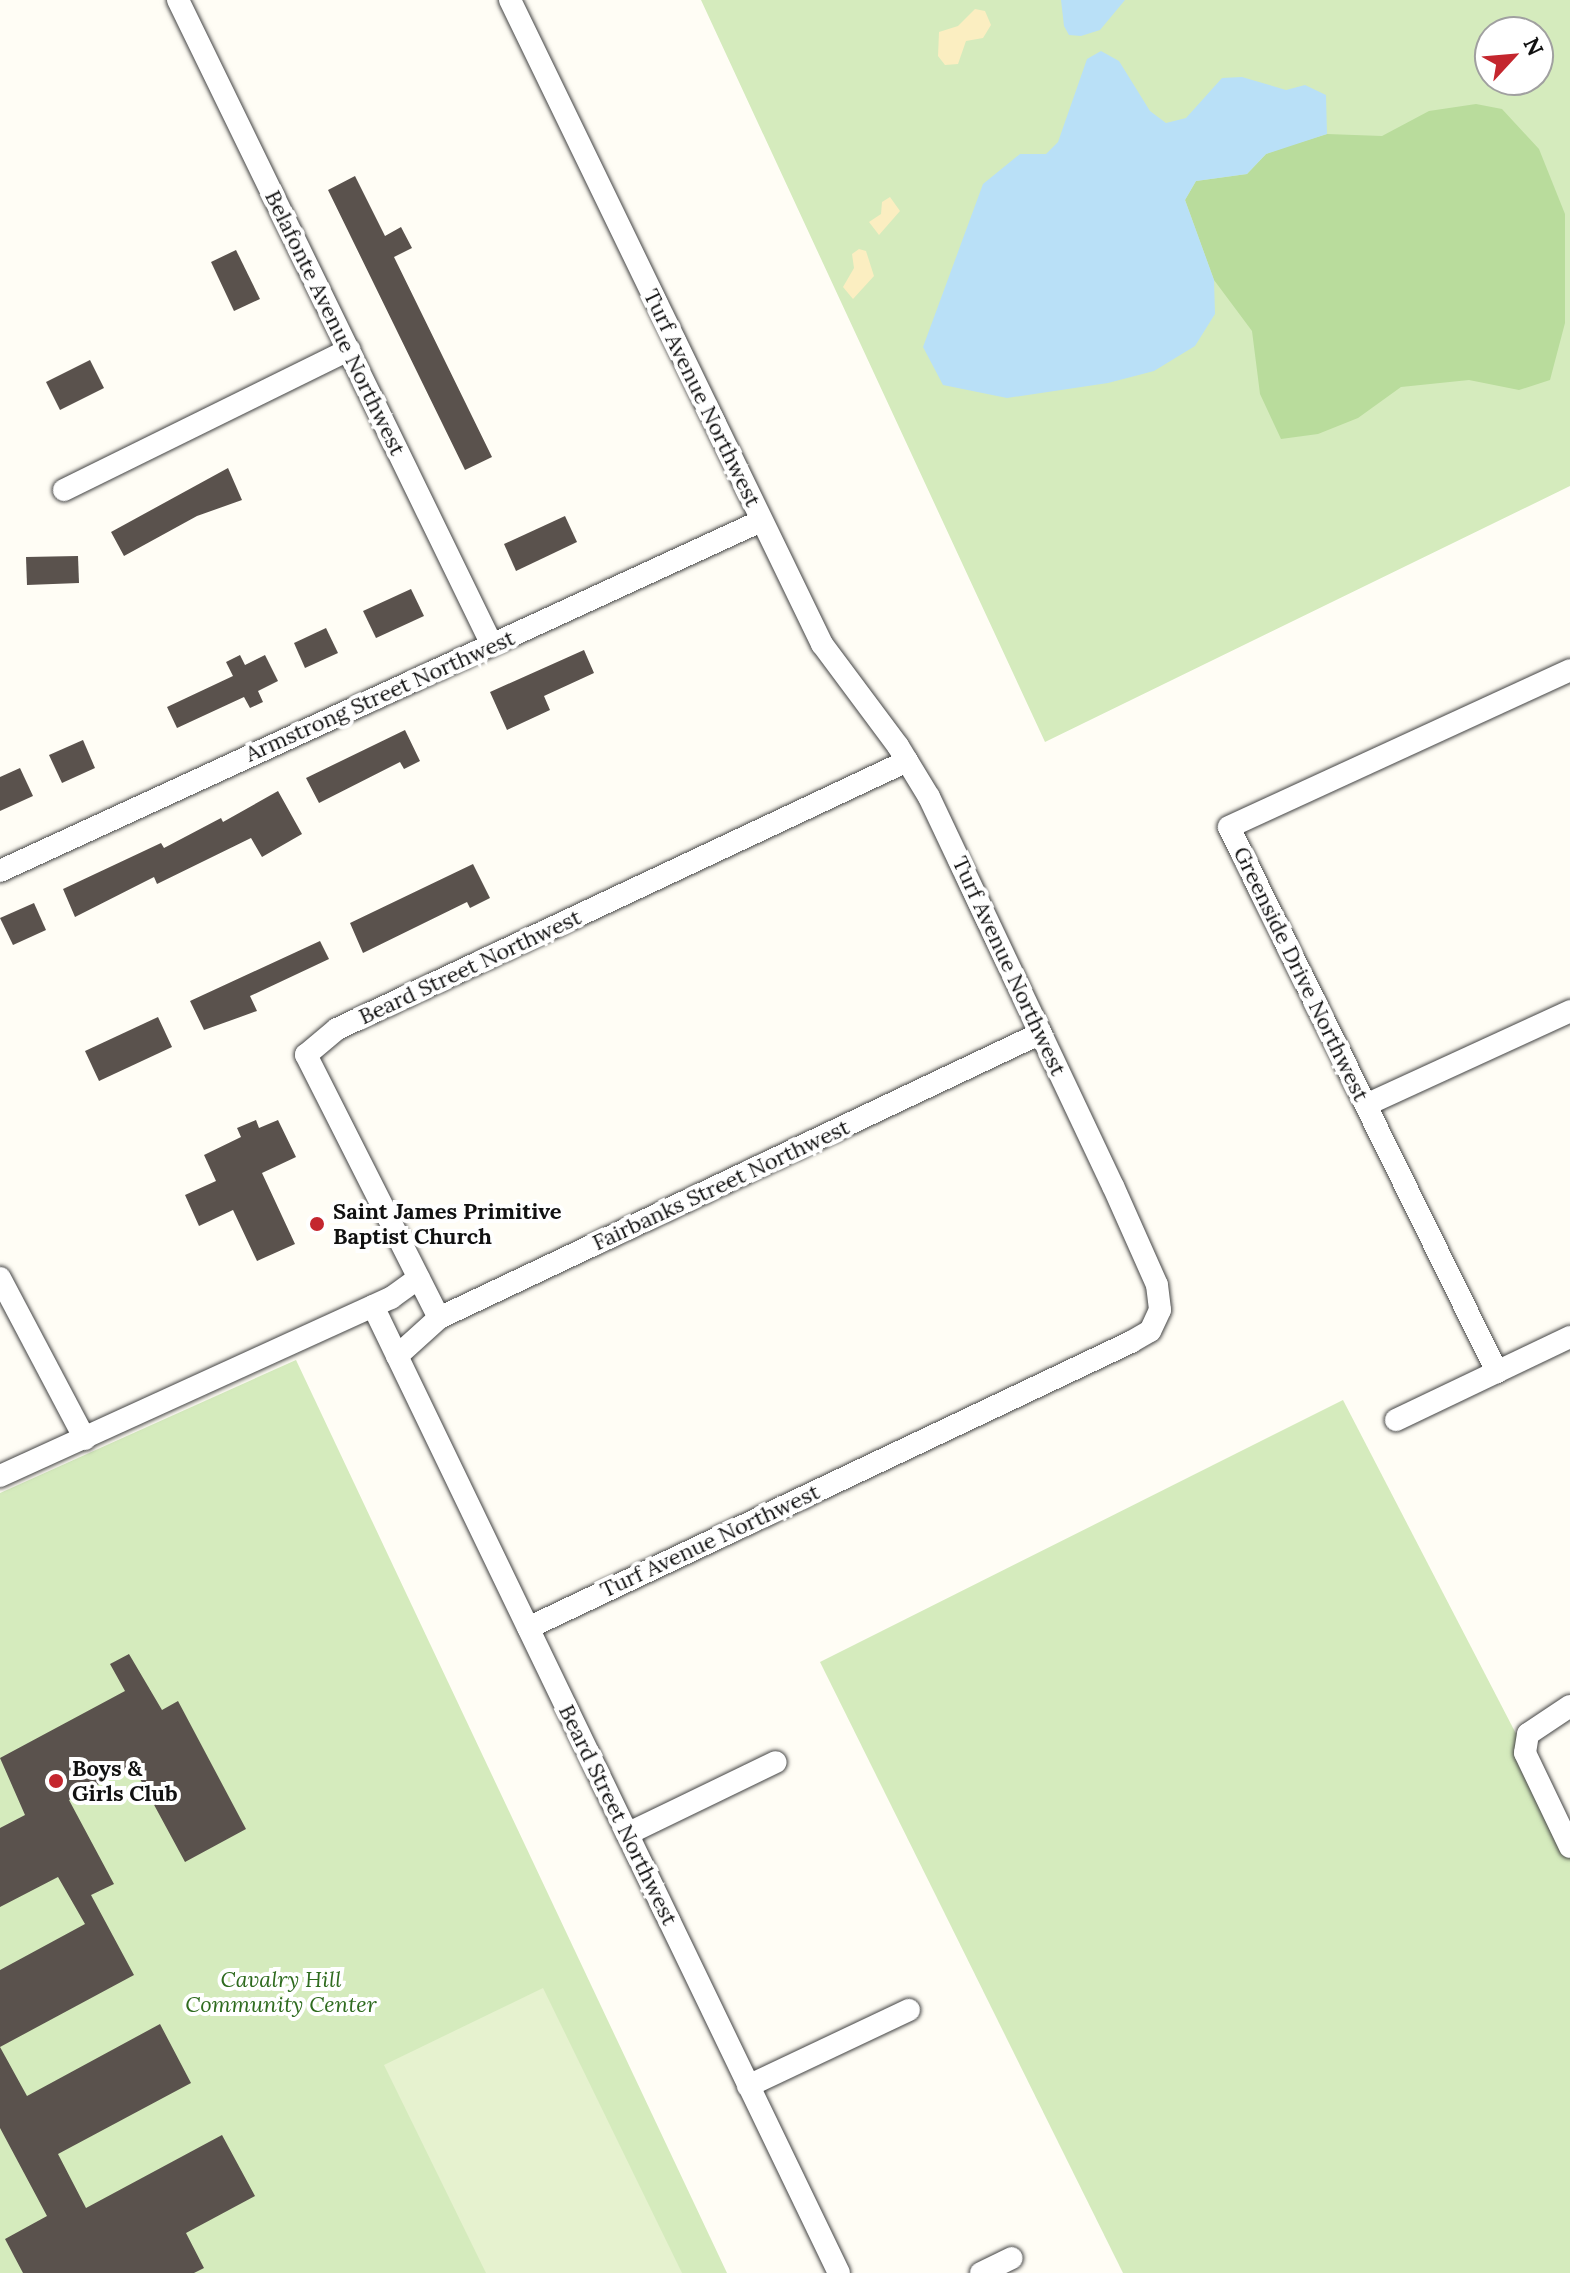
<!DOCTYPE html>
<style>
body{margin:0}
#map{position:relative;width:1570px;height:2273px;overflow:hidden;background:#fffdf5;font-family:Lora,serif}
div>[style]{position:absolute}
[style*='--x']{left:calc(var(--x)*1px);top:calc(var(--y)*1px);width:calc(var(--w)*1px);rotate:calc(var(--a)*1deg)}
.green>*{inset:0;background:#d5ebbd}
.forest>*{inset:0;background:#b9dc9c}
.sand>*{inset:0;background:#fbeec1}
.pitch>*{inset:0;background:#e6f2cf}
.water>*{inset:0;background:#b9e0f7}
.building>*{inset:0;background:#5a524d}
.roads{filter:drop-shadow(0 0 2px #444) drop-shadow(0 0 2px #444)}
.street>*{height:22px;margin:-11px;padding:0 11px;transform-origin:11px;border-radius:11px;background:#fff}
.dots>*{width:22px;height:22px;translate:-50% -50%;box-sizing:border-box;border:4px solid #fff;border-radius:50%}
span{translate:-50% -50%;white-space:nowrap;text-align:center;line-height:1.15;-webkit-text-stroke:8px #fff;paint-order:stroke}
.street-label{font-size:22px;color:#111}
.poi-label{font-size:22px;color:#111;font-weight:700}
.left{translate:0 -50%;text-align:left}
.park-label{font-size:22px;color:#2f6b1f;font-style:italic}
.north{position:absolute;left:1474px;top:16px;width:80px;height:80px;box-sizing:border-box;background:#fff;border:2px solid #a0a0a0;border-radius:50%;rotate:64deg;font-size:22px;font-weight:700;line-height:32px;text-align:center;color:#111}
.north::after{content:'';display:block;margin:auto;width:28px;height:36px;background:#c4262e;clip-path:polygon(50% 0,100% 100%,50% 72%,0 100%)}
</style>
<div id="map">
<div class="green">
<div style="clip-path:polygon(evenodd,701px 0,1570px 0,1570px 486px,1045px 742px,701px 0,1490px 32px,1538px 32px,1538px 80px,1490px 80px,1490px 32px)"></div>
<div style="clip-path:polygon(296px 1360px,727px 2273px,0 2273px,0 1493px)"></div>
<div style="clip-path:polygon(1343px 1400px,1570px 1838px,1570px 2273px,1123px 2273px,820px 1662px)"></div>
</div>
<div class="forest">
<div style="clip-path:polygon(1476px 104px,1502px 109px,1539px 149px,1565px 214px,1565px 323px,1550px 380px,1519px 390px,1469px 380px,1401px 387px,1358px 418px,1318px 434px,1281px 439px,1260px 394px,1252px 331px,1214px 280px,1185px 200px,1196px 181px,1247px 174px,1266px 154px,1288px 146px,1327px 134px,1382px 136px,1429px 111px)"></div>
</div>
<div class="sand">
<div style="clip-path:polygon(975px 9px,985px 11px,991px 25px,983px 38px,966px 41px,958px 64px,945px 65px,938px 56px,939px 32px,958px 26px)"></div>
<div style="clip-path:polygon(890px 197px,900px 211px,879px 235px,869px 222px,881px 214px,882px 202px)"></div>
<div style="clip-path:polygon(859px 249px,866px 251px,874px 276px,853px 299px,843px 287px,854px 268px,852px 254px)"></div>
</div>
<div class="pitch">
<div style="clip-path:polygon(543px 1988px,682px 2273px,486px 2273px,384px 2065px)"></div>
</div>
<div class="water">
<div style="clip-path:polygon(1061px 0,1125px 0,1100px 30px,1081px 36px,1069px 35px,1064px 26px)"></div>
<div style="clip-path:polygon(1101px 51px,1119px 61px,1150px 111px,1166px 123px,1186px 118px,1222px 78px,1242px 77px,1286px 90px,1305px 85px,1326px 95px,1327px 134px,1266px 154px,1247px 174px,1196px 181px,1185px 200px,1214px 280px,1215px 314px,1195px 346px,1154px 371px,1108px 383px,1007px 398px,943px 385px,923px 347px,983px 184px,1020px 154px,1046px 154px,1058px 142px,1087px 59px)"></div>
</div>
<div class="building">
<div style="clip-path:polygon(355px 176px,385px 236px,401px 227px,412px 248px,394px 257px,492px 457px,465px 470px,328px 190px)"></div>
<div style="clip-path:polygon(236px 250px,260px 299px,234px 311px,211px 262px)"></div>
<div style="clip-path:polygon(90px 360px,104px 388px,60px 410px,46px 382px)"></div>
<div style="clip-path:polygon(228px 468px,242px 500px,197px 516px,124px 556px,111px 532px)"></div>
<div style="clip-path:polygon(565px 516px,577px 542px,516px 571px,504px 544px)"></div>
<div style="clip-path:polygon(78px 556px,79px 583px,27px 585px,26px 557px)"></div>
<div style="clip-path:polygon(411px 589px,424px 616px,376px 638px,363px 611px)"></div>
<div style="clip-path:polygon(326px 628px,338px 653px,305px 668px,294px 643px)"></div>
<div style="clip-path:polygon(584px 650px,594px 673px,544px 696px,550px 710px,507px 730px,490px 692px)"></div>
<div style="clip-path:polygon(240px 655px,245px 665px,265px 655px,278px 681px,258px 691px,263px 702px,250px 708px,244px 697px,177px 728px,167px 707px,233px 676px,226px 662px)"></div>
<div style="clip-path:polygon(405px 730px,420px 761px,404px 769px,400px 762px,319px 803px,306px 778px)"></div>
<div style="clip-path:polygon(83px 740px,95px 768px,62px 783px,49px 755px)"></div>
<div style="clip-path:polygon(20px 768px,33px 796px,0 811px,0 777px)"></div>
<div style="clip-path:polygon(278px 791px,302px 834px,262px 857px,251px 838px,157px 884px,154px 877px,75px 917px,63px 889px,161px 843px,164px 848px,221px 818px,223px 822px)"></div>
<div style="clip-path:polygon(473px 864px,490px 898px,470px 908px,467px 902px,363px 953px,350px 923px)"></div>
<div style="clip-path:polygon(34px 903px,46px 930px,13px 945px,0 918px)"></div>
<div style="clip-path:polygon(320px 941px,329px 959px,250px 996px,257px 1011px,204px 1030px,190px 1001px)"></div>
<div style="clip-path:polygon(158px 1017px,172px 1047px,99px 1081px,85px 1051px)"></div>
<div style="clip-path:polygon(256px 1120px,259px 1128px,278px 1120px,296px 1157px,262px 1173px,295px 1244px,257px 1261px,233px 1210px,199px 1226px,185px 1195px,216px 1181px,204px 1155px,241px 1137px,237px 1128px)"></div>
<div style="clip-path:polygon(129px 1654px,162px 1710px,178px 1701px,246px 1829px,185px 1862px,133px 1766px,69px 1800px,114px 1884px,91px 1895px,134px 1975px,0 2047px,27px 2096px,160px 2024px,191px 2083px,58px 2154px,86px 2208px,222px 2135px,255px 2196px,186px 2233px,204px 2268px,194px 2273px,23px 2273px,5px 2239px,47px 2216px,0 2128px,0 1970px,85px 1924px,58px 1877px,0 1907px,0 1828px,25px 1815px,0 1758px,125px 1691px,110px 1664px)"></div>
</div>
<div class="roads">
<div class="street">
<div style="--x:178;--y:0;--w:717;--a:64.04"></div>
<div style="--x:510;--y:0;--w:716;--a:64.15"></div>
<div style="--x:822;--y:644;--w:127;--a:53.3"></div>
<div style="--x:898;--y:746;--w:60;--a:58.7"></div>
<div style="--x:929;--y:797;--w:430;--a:64.7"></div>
<div style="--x:1113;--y:1186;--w:108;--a:66"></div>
<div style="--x:1157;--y:1285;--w:25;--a:83"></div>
<div style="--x:1160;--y:1310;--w:23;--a:115"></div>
<div style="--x:1150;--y:1331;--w:22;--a:150"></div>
<div style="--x:1131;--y:1342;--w:667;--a:154.63"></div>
<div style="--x:64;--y:490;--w:318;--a:-26.2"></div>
<div style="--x:0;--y:871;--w:838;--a:-24.7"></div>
<div style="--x:1366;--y:1105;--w:225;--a:-24.7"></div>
<div style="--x:0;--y:1278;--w:182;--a:62.2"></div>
<div style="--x:373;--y:1306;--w:1073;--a:64.27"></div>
<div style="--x:439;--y:1318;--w:295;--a:-116.8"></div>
<div style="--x:306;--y:1055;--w:40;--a:-40"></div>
<div style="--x:337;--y:1029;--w:630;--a:-25.18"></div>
<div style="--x:397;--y:1356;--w:57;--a:-42.1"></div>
<div style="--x:439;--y:1318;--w:666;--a:-25.33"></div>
<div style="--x:1497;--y:1372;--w:607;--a:-116.19"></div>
<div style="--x:1229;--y:827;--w:375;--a:-24.7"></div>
<div style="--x:1396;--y:1420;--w:193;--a:-25.5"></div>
<div style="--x:0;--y:1476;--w:430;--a:-24.5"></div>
<div style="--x:391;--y:1298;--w:34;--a:-36"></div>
<div style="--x:1570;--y:1706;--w:50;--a:146.3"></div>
<div style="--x:1528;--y:1734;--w:19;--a:99"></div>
<div style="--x:1525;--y:1753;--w:104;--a:64.4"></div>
<div style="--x:627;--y:1834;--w:165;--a:-25.8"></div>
<div style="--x:748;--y:2086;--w:178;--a:-25.3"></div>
<div style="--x:981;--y:2273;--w:34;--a:-26"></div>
</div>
</div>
<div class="dots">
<div style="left:317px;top:1224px;background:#c4262e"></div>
<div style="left:56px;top:1781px;background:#c4262e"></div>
</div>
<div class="street-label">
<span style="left:335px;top:323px;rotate:64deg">Belafonte Avenue Northwest</span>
<span style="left:702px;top:398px;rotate:64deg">Turf Avenue Northwest</span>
<span style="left:380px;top:696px;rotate:-24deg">Armstrong Street Northwest</span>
<span style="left:1009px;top:966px;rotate:65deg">Turf Avenue Northwest</span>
<span style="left:470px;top:967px;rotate:-25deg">Beard Street Northwest</span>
<span style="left:1301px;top:974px;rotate:64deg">Greenside Drive Northwest</span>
<span style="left:721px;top:1185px;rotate:-25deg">Fairbanks Street Northwest</span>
<span style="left:710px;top:1541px;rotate:-25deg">Turf Avenue Northwest</span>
<span style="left:618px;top:1815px;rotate:64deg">Beard Street Northwest</span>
</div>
<div class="poi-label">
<span class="left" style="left:333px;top:1224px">Saint James Primitive<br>Baptist Church</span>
<span class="left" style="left:72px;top:1781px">Boys &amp;<br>Girls Club</span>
</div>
<div class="park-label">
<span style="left:281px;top:1992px">Cavalry Hill<br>Community Center</span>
</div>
<div class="north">N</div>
</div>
